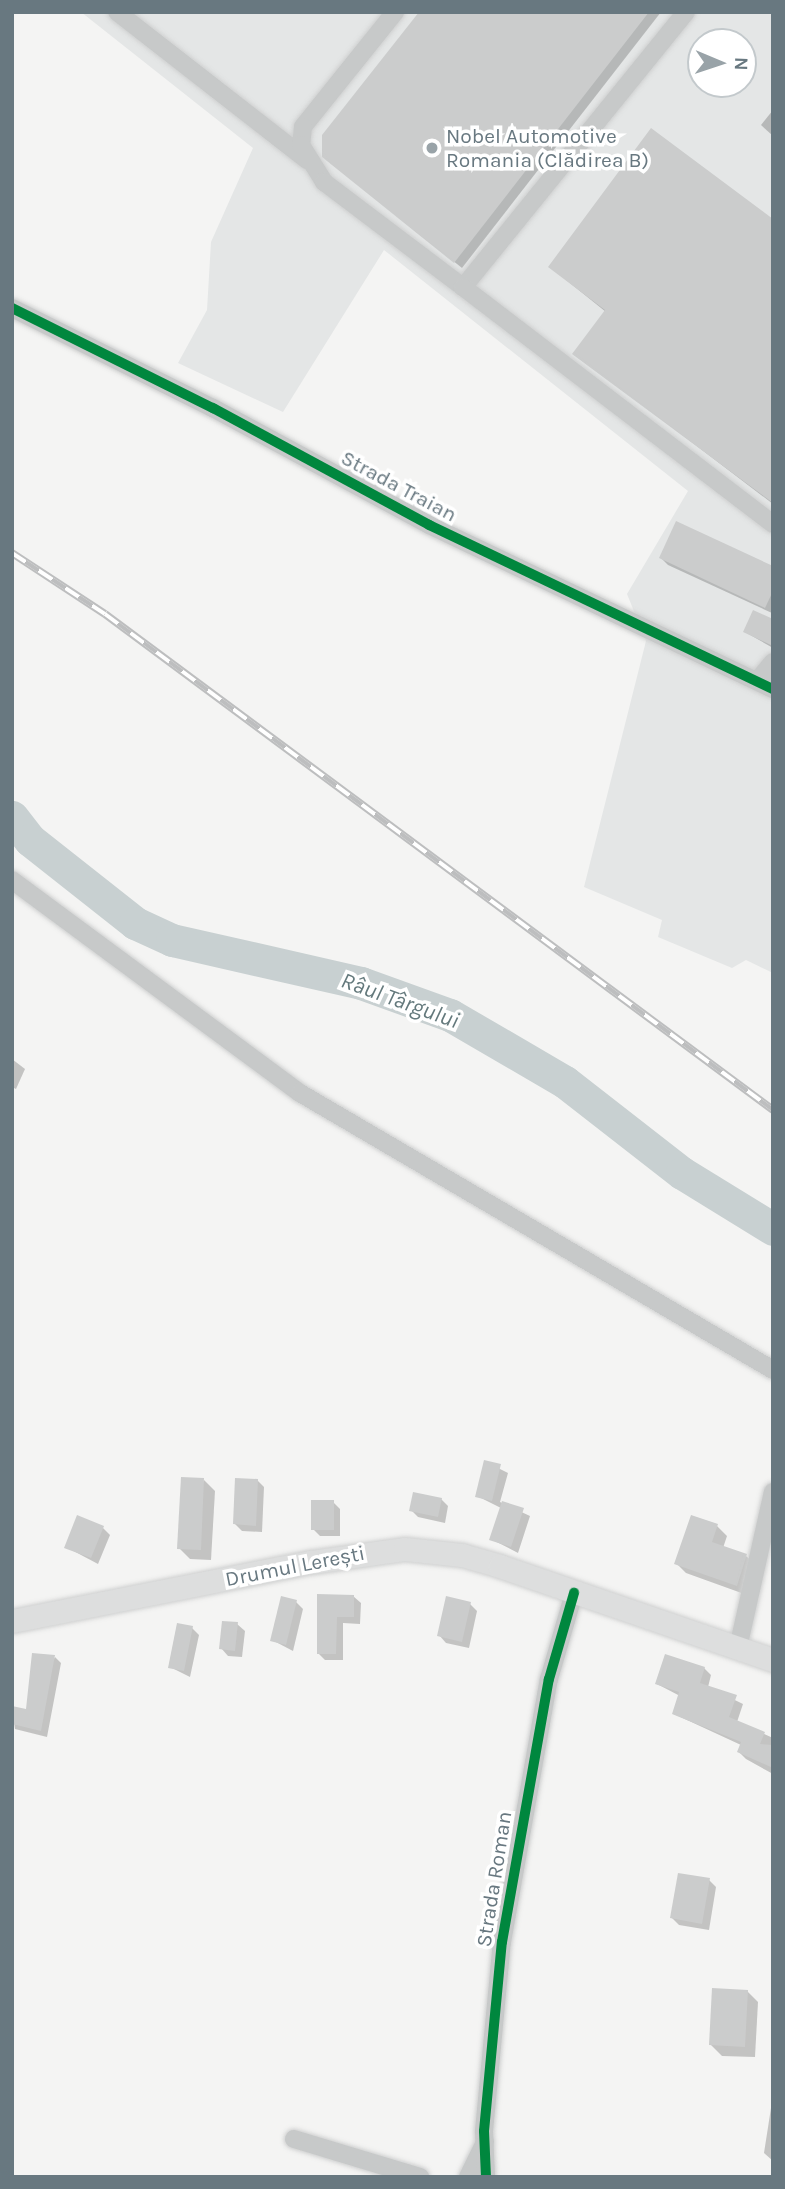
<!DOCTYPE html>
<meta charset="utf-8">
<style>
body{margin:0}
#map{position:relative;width:785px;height:2189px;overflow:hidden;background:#f4f4f3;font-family:Karla,sans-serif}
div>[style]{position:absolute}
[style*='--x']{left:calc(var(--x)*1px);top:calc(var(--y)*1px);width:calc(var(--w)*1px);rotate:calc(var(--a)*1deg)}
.built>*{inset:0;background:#e4e6e6}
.shadow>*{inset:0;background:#0003}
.river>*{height:33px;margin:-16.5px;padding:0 16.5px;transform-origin:16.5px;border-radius:16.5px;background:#c8d0d1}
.building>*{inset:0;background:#cbcccc}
.roads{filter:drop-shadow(0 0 2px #cfd0d0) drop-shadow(0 0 2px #cfd0d0)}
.minor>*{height:18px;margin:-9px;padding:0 9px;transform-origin:9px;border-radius:9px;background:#c7c9c9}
.major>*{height:23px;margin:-11.5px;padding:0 11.5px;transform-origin:11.5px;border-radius:11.5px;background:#dddede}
.rail>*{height:8px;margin-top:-4px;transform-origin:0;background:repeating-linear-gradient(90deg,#fff 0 16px,#bdbebf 0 32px);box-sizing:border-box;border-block:2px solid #bdbebf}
.cycleway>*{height:10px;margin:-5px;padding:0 5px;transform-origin:5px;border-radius:5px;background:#00873e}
.dots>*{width:19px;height:19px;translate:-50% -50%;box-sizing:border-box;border:4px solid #fff;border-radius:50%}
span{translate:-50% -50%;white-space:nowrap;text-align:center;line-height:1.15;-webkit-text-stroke:7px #fff;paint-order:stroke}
.poi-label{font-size:21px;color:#687880}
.left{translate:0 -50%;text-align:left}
.street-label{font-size:21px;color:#687880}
.water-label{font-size:23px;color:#64797c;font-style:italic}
.frame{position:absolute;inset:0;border:14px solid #687880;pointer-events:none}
.north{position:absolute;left:687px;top:28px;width:70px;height:70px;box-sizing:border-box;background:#fff;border:2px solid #c3c9cc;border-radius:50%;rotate:92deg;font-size:19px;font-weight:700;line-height:28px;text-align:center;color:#687880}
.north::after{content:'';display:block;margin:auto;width:24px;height:32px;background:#99a3a8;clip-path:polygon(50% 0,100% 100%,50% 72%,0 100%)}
</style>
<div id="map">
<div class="built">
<div style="clip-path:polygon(evenodd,81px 12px,773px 12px,773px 973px,746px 960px,732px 968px,658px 937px,662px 920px,584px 887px,646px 641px,627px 594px,688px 491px,384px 250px,283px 412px,178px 363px,207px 310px,211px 242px,253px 148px,81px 12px,701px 42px,743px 42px,743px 84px,701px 84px,701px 42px)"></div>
</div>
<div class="shadow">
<div style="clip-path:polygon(421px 12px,661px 12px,462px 268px,331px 163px)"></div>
<div style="clip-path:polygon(773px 110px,773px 136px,761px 125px)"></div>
<div style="clip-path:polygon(773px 221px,773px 504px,575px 353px,606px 312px,550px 267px)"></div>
<div style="clip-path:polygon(661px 558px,773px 568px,772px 613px,668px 565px)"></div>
<div style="clip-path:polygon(773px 621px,773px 648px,745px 632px)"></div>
<div style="clip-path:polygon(12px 1059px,25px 1069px,16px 1089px,12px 1087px)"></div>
<div style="clip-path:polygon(486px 1462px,508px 1473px,500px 1502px,530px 1516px,518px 1553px,491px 1539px,501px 1508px,477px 1496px)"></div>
<div style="clip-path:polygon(204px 1480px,215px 1491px,211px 1560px,190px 1559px,179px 1548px)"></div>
<div style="clip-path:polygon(257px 1480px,264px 1487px,262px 1532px,242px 1531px,235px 1524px)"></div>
<div style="clip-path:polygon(441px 1499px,448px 1506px,445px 1523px,418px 1517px,411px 1510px)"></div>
<div style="clip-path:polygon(333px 1502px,340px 1509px,340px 1536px,320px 1536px,313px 1529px)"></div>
<div style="clip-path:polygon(717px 1526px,727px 1536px,723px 1548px,746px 1556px,757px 1566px,747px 1595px,686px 1573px,676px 1563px)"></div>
<div style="clip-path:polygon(103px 1528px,110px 1535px,98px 1564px,66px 1547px)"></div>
<div style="clip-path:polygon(319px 1596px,353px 1596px,361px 1603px,360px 1624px,343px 1623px,343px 1660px,325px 1660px,318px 1653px)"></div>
<div style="clip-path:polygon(296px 1602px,303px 1609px,293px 1651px,272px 1640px)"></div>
<div style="clip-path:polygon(470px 1604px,477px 1611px,469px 1648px,446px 1643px,439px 1635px)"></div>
<div style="clip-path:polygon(237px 1624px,245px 1631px,242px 1657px,228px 1656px,221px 1648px)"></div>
<div style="clip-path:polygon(192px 1628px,199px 1635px,190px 1677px,170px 1667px)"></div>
<div style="clip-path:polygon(55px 1657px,61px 1663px,47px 1737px,15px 1729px,12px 1708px,27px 1711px)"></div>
<div style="clip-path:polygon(704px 1668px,711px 1675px,708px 1687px,743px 1704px,737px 1722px,773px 1738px,773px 1774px,746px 1759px,739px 1752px,741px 1745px,674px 1714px,680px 1696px,657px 1684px)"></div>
<div style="clip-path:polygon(709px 1880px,716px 1887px,709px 1930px,679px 1925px,672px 1918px)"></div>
<div style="clip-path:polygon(747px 1991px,758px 2002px,755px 2057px,722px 2056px,711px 2045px)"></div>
<div style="clip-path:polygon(773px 2095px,773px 2161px,764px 2153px)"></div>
</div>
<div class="river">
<div style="--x:12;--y:817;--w:29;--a:52"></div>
<div style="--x:30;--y:840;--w:134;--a:38.3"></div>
<div style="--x:135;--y:923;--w:41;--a:24.7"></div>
<div style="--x:172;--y:940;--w:194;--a:12.8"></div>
<div style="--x:361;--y:983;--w:95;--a:19.8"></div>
<div style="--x:450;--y:1015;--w:133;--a:30.2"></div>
<div style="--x:565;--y:1082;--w:148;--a:37.9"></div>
<div style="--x:682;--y:1173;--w:107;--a:31.6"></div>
</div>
<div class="building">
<div style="clip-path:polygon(419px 12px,649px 12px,454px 263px,322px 157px,322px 135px)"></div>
<div style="clip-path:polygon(651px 128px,773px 219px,773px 503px,572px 354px,605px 310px,548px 267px)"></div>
<div style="clip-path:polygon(676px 521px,773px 566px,773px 591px,765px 608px,659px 558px)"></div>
<div style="clip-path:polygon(753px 610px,773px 619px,773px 646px,743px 632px)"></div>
<div style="clip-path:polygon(484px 1460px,501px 1464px,492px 1501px,475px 1497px)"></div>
<div style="clip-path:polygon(181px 1477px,204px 1478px,201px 1550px,177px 1549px)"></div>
<div style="clip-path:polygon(235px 1478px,258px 1479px,256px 1526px,233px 1524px)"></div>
<div style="clip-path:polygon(413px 1492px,442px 1498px,438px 1517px,409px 1511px)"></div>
<div style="clip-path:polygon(311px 1500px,334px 1500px,334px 1530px,311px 1530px)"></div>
<div style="clip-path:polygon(502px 1501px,524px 1508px,511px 1547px,489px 1540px)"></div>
<div style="clip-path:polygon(77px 1515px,104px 1526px,91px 1558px,64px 1548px)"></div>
<div style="clip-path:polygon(691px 1515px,718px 1524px,712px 1542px,747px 1554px,737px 1586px,674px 1564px)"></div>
<div style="clip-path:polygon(317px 1594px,354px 1595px,354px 1617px,337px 1617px,336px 1654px,317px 1654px)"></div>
<div style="clip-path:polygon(281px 1596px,297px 1600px,286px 1645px,270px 1641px)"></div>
<div style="clip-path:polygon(446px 1596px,471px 1602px,462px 1642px,437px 1636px)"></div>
<div style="clip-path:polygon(222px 1621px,238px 1622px,235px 1651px,219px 1649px)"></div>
<div style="clip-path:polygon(177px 1623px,193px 1626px,184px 1671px,168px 1668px)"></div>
<div style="clip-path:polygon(32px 1653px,55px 1655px,41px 1731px,12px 1724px,12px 1706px,26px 1709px)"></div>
<div style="clip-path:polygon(665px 1654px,705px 1667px,700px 1683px,737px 1695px,729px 1717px,765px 1732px,760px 1744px,773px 1745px,773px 1768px,737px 1752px,741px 1742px,672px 1714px,679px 1692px,655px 1684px)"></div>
<div style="clip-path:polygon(678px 1873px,710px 1878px,702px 1924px,670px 1918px)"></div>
<div style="clip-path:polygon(712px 1988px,748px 1990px,745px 2047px,709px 2045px)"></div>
</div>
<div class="roads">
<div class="minor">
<div style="--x:117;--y:12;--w:241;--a:37.9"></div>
<div style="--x:395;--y:12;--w:147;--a:128.7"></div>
<div style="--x:303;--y:127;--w:18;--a:96"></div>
<div style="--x:301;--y:145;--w:44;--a:58.1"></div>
<div style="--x:324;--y:182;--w:174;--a:37.1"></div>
<div style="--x:686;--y:12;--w:354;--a:129"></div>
<div style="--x:463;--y:287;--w:390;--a:37.4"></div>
<div style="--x:12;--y:308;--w:225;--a:26.5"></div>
<div style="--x:213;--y:408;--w:246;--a:28.4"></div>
<div style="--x:429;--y:525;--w:381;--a:25.5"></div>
<div style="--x:757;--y:681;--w:25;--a:-50"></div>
<div style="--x:12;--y:880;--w:358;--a:36.5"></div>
<div style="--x:300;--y:1093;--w:548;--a:30.35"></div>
<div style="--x:738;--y:1648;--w:160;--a:-77.4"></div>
<div style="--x:294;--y:2139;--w:132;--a:16.8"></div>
<div style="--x:468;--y:2177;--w:39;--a:-64"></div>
<div style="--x:486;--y:2177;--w:46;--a:-92.5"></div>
<div style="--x:484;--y:2131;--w:190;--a:-84.6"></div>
<div style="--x:502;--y:1942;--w:267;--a:-79.9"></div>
<div style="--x:549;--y:1679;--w:90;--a:-73.8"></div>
</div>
<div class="major">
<div style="--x:12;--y:1621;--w:305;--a:-11.2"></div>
<div style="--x:311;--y:1562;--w:95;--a:-7.9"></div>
<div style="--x:405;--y:1549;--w:57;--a:6"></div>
<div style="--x:462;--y:1555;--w:40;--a:16"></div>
<div style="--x:500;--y:1566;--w:289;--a:19"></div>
</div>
</div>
<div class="rail">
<div style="--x:12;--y:553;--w:111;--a:33.3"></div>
<div style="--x:105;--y:614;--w:832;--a:36.59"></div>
</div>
<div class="cycleway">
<div style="--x:12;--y:308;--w:225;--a:26.5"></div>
<div style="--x:213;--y:408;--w:246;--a:28.4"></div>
<div style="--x:429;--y:525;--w:381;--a:25.5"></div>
<div style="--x:486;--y:2177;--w:46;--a:-92.5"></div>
<div style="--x:484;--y:2131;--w:190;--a:-84.6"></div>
<div style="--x:502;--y:1942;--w:267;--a:-79.9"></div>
<div style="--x:549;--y:1679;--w:90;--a:-73.8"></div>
</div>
<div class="dots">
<div style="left:432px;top:148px;background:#99a3a8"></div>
</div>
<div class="poi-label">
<span class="left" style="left:446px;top:148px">Nobel Automotive<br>Romania (Clădirea B)</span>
</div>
<div class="street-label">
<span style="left:399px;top:486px;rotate:28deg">Strada Traian</span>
<span style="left:295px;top:1566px;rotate:-11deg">Drumul Lerești</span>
<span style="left:494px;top:1879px;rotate:-81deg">Strada Roman</span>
</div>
<div class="water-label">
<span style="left:400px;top:1001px;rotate:20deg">Râul Târgului</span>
</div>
<div class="frame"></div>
<div class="north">N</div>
</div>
